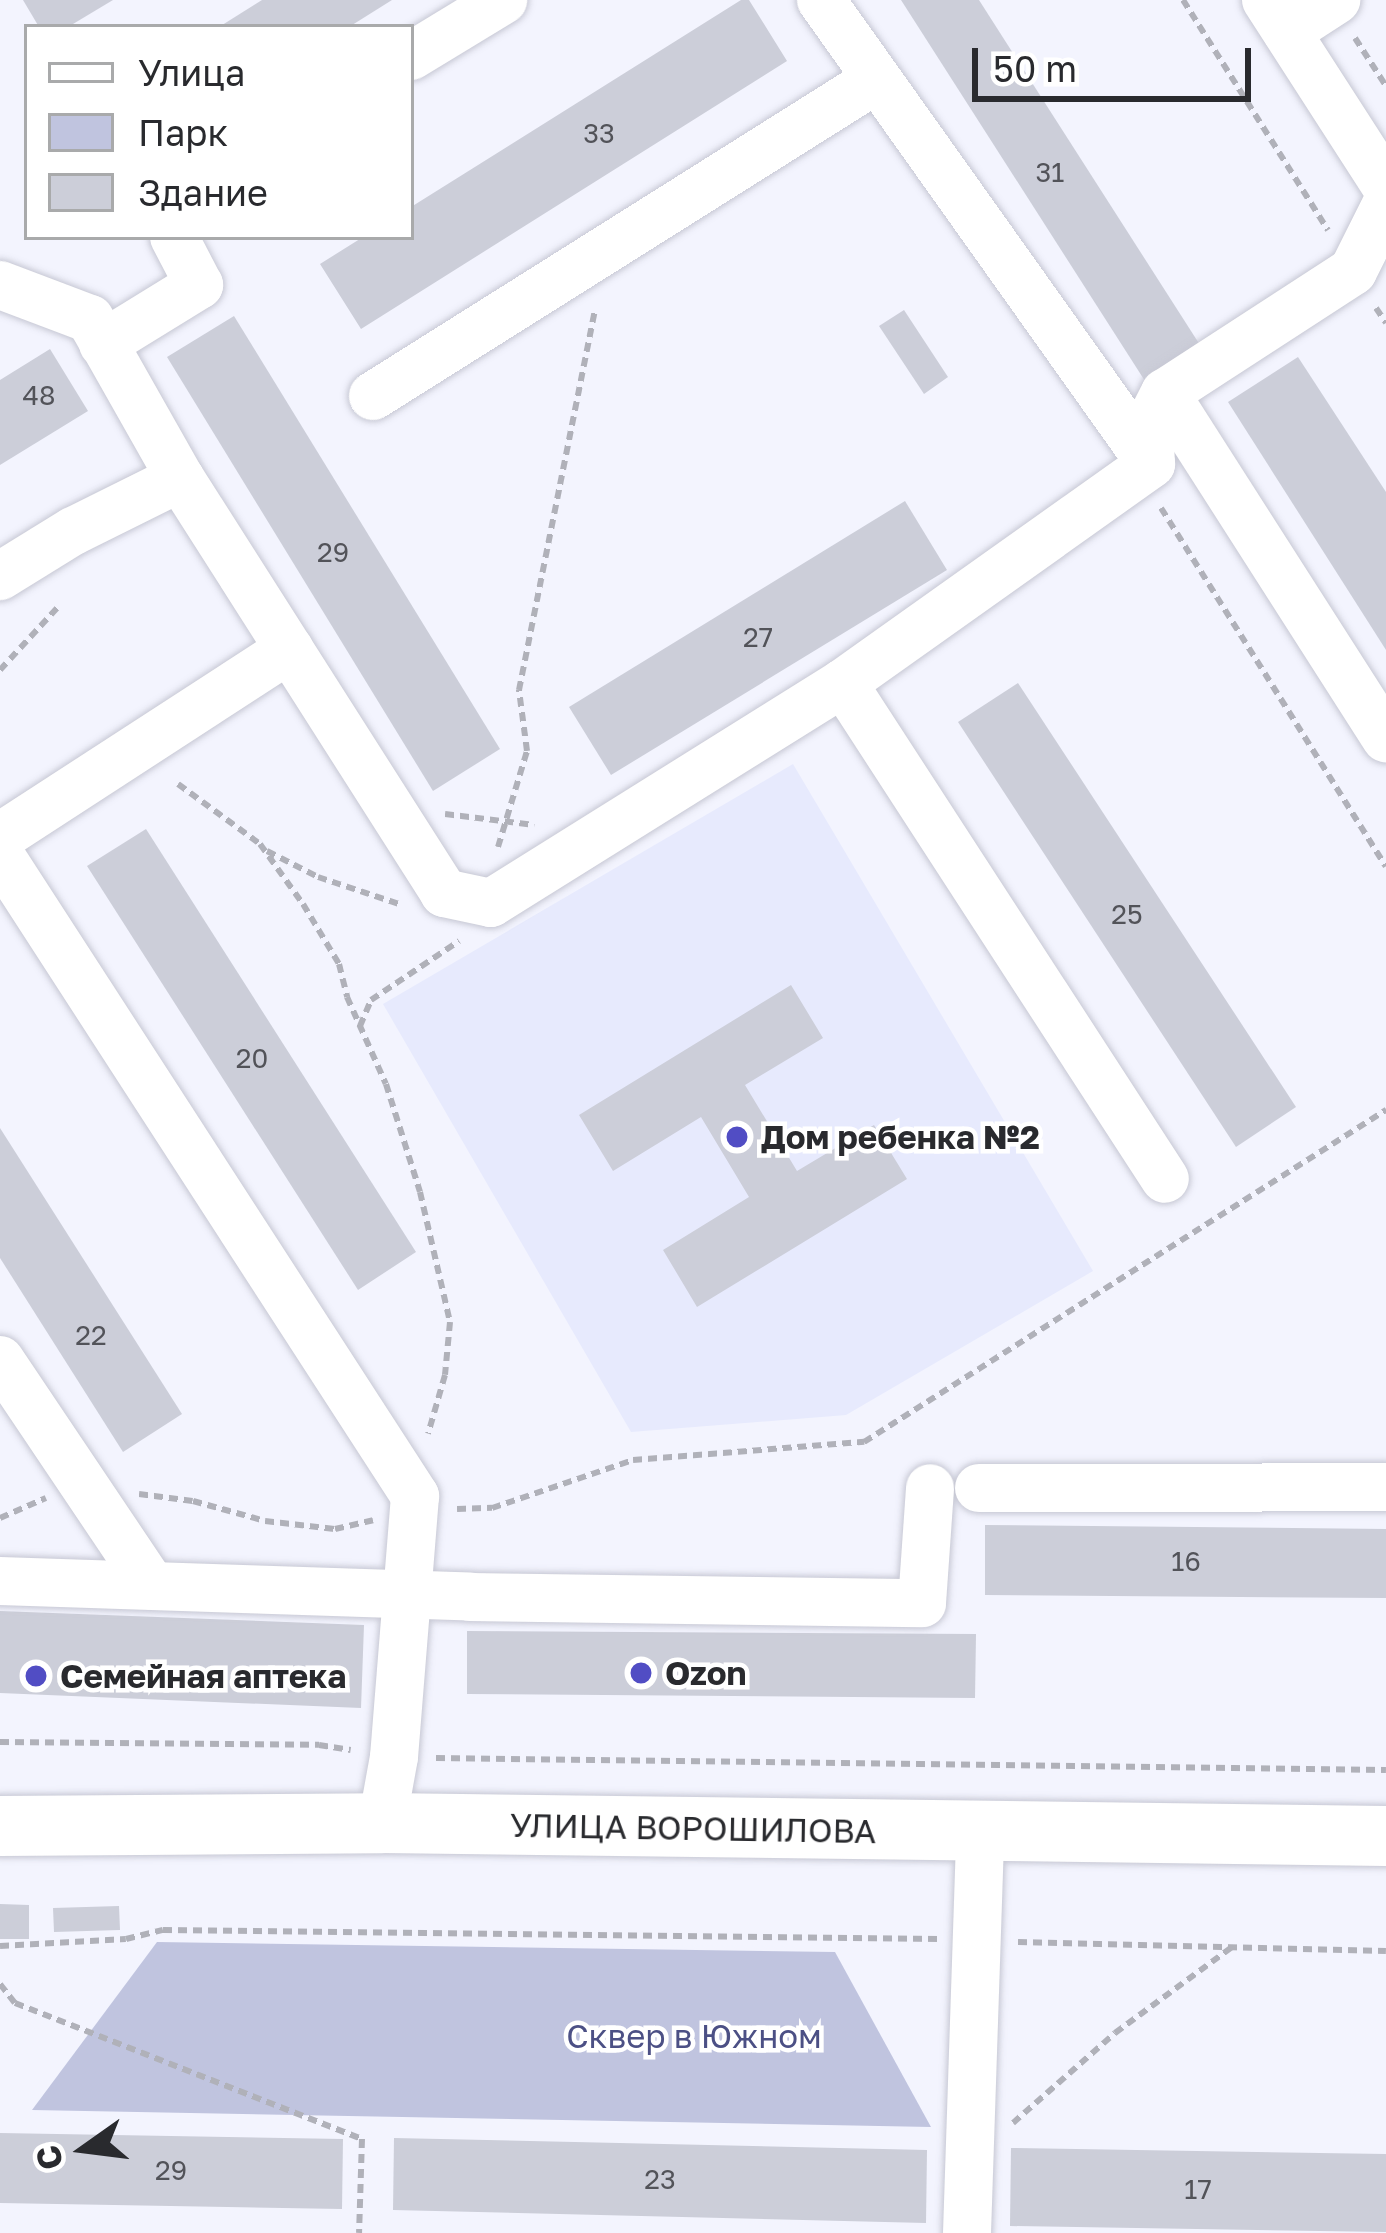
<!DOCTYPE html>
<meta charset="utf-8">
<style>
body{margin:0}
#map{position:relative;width:1386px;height:2233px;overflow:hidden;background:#f3f4fe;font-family:"Golos Text",sans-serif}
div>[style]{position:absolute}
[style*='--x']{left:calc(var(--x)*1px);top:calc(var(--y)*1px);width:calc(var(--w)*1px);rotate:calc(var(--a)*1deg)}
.built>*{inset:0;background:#e7eafd}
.green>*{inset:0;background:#c0c4df}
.building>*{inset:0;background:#ccced9}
.path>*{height:6px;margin-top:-3px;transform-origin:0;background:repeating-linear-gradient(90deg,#b0b1b9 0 9px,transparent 0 15px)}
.roads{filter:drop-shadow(0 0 3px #c7c8d4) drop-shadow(0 0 3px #c7c8d4)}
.minor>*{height:48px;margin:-24px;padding:0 24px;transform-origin:24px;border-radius:24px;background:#fff}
.major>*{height:60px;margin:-30px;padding:0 30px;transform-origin:30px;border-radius:30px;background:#fff}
.dots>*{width:33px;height:33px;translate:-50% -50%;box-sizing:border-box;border:6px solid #fff;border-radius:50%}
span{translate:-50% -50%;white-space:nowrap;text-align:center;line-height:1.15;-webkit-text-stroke:9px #fff;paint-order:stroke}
.number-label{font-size:27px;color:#525359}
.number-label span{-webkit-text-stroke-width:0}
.poi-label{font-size:33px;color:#292a2e;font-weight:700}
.left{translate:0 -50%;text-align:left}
.street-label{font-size:33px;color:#292a2e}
.park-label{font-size:33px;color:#4c5085}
.legend{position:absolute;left:24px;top:24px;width:390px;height:216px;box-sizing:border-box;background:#fff;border:3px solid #a9aaab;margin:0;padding:15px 21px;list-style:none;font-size:36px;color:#292a2e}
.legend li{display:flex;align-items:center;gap:24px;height:60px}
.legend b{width:60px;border:3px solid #a9aaab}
.north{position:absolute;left:24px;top:2089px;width:120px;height:120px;-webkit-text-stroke:9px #fff;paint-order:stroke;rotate:256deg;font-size:33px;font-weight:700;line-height:48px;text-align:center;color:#292a2e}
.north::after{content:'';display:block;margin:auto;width:42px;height:54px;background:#292a2e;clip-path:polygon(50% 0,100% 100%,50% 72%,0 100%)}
.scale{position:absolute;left:972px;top:48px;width:279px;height:54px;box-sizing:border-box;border:6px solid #292a2e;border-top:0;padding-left:15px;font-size:36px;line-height:42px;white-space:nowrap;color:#292a2e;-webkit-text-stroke:9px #fff;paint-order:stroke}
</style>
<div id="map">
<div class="built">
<div style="clip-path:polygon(793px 764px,1093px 1271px,846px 1415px,631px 1432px,383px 1004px)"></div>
</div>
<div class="green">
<div style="clip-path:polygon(157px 1942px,835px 1952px,931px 2127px,32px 2110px)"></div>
</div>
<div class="building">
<div style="clip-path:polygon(23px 0,113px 0,68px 27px,39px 27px)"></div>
<div style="clip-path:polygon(262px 0,392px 0,349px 27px,219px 27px)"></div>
<div style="clip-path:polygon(741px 0,749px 0,787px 61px,361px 329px,320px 264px,363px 237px,411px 237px,411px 207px)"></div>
<div style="clip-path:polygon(901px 0,979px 0,1200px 345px,1145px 381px)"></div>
<div style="clip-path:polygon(904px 310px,948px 377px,924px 394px,879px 326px)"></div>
<div style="clip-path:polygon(234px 316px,500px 749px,433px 791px,167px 357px)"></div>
<div style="clip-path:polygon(50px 349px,88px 411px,0 465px,0 380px)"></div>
<div style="clip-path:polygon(1298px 357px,1386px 492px,1386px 650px,1228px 402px)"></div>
<div style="clip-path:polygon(905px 501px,947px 570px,611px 775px,569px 707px)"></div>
<div style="clip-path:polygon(1018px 683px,1296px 1107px,1236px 1147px,958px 722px)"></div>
<div style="clip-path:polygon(146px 829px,416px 1252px,358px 1290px,87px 866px)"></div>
<div style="clip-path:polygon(791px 985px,823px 1038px,745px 1085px,797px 1171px,874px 1125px,907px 1179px,697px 1307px,663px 1250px,749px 1197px,701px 1117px,613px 1171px,579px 1115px)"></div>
<div style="clip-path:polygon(0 1128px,182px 1414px,123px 1452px,0 1258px)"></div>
<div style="clip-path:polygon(985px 1525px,1386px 1529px,1386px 1598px,985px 1595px)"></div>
<div style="clip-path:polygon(0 1611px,364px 1625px,361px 1708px,0 1693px)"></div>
<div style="clip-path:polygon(467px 1631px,976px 1634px,975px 1698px,467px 1694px)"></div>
<div style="clip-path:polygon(0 1904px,29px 1905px,29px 1939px,0 1939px)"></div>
<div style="clip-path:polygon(119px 1906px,120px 1930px,54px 1932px,53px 1908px)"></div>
<div style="clip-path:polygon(0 2133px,343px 2139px,342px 2209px,0 2203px)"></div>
<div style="clip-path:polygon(394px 2138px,927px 2150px,926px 2223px,393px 2210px)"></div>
<div style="clip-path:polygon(1011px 2148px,1386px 2154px,1386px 2232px,1010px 2226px)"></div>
</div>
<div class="path">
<div style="--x:1183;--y:0;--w:272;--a:57.8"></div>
<div style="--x:1355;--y:38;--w:57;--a:57.1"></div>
<div style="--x:1376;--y:308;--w:18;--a:56"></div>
<div style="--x:1161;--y:508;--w:423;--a:57.9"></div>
<div style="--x:0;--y:670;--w:86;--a:-47.4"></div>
<div style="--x:178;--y:784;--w:102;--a:36.2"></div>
<div style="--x:260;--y:844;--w:74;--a:54.4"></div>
<div style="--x:303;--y:904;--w:70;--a:59"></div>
<div style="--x:339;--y:964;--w:34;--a:76"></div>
<div style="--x:347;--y:997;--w:95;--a:65.9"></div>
<div style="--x:386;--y:1084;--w:113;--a:72.5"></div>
<div style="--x:420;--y:1192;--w:133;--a:77"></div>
<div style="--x:450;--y:1322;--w:53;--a:95.4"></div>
<div style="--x:445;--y:1375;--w:61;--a:106.1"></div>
<div style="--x:445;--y:814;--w:90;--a:7"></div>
<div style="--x:498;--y:847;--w:100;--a:-73.2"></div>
<div style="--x:527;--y:751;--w:62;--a:-97.5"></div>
<div style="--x:519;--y:690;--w:389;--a:-78.7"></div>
<div style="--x:267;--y:851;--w:57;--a:27"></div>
<div style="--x:318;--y:877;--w:85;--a:18.4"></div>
<div style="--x:360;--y:1026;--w:28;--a:-67"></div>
<div style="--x:371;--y:1000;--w:106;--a:-33.8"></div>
<div style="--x:139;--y:1494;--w:54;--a:7.4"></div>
<div style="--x:193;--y:1501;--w:75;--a:15.5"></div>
<div style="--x:265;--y:1521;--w:70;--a:6.5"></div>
<div style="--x:335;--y:1529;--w:39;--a:-13"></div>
<div style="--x:457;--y:1509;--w:35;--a:-2"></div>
<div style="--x:492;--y:1508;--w:149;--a:-18.8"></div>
<div style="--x:633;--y:1460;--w:232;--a:-4.5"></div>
<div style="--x:864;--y:1442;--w:619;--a:-32.46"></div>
<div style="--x:0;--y:1518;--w:50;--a:-23.5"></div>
<div style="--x:0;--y:1742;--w:319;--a:0.5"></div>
<div style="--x:319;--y:1745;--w:32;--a:9"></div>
<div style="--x:436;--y:1758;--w:950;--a:0.72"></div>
<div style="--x:1018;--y:1942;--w:368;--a:1.4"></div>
<div style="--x:0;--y:1946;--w:126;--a:-3.2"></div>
<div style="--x:126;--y:1939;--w:38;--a:-14"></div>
<div style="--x:163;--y:1930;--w:776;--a:0.66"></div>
<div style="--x:0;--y:1984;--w:24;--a:52"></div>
<div style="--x:15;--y:2003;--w:373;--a:21.4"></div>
<div style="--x:362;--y:2139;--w:94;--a:91.8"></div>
<div style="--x:1013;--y:2123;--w:136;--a:-41.4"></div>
<div style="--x:1115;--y:2033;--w:145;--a:-36.3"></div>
</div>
<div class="roads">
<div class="minor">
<div style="--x:821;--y:0;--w:569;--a:54.58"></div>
<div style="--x:1266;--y:0;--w:221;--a:57.2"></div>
<div style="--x:1287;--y:32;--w:59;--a:-33.1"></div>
<div style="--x:411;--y:56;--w:108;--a:-31.3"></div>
<div style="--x:1386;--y:205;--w:74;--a:116.6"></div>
<div style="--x:1353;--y:271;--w:224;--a:147"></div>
<div style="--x:1165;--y:393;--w:410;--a:57.4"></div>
<div style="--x:0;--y:285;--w:96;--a:20.7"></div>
<div style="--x:90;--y:319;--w:183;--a:60.5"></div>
<div style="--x:180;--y:478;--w:119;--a:153.6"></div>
<div style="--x:73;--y:531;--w:86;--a:148.3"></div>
<div style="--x:103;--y:344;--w:113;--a:-31.6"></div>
<div style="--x:199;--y:285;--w:54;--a:-117.5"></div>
<div style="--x:373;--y:396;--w:595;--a:-32.17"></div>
<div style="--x:180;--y:478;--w:492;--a:57.5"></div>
<div style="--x:444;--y:893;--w:48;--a:12"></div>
<div style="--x:491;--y:903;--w:415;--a:-32"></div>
<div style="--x:843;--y:683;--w:378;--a:-35.4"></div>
<div style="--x:1151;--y:464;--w:40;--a:-92.9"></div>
<div style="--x:1149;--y:424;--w:35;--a:-63"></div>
<div style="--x:843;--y:683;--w:591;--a:57.01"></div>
<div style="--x:0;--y:837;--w:345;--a:-33"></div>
<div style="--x:0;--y:855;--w:764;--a:57.08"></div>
<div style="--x:415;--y:1496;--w:262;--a:94.6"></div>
<div style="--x:394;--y:1757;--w:67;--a:100.3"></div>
<div style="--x:0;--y:1360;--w:272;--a:56.1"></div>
<div style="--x:979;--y:1488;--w:407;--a:-0.1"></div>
<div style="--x:0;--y:1581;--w:470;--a:1.9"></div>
<div style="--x:470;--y:1597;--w:452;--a:0.8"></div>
<div style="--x:922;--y:1603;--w:115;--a:-86"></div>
<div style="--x:967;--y:2233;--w:400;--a:-88.1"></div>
</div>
<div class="major">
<div style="--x:0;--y:1826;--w:382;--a:-0.4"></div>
<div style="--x:382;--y:1823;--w:1004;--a:0.74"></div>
</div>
</div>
<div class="dots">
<div style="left:737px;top:1137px;background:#514dc4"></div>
<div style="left:641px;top:1673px;background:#514dc4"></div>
<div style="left:36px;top:1676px;background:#514dc4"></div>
</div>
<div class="number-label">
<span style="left:599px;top:134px">33</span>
<span style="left:1050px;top:173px">31</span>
<span style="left:39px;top:396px">48</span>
<span style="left:333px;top:553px">29</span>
<span style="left:758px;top:638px">27</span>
<span style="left:1127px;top:915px">25</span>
<span style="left:252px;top:1059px">20</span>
<span style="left:91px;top:1336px">22</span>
<span style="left:1186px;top:1562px">16</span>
<span style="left:171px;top:2171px">29</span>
<span style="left:660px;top:2180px">23</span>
<span style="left:1198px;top:2190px">17</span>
</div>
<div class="poi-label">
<span class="left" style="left:761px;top:1137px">Дом ребенка №2</span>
<span class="left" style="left:665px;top:1673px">Ozon</span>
<span class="left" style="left:60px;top:1676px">Семейная аптека</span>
</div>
<div class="street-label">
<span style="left:693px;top:1828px;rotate:1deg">УЛИЦА ВОРОШИЛОВА</span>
</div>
<div class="park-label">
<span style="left:694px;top:2036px">Сквер в Южном</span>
</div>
<ul class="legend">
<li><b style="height:15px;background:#fff"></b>Улица</li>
<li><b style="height:33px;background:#c0c4df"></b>Парк</li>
<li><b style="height:33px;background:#ccced9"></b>Здание</li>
</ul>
<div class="north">С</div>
<div class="scale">50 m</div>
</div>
